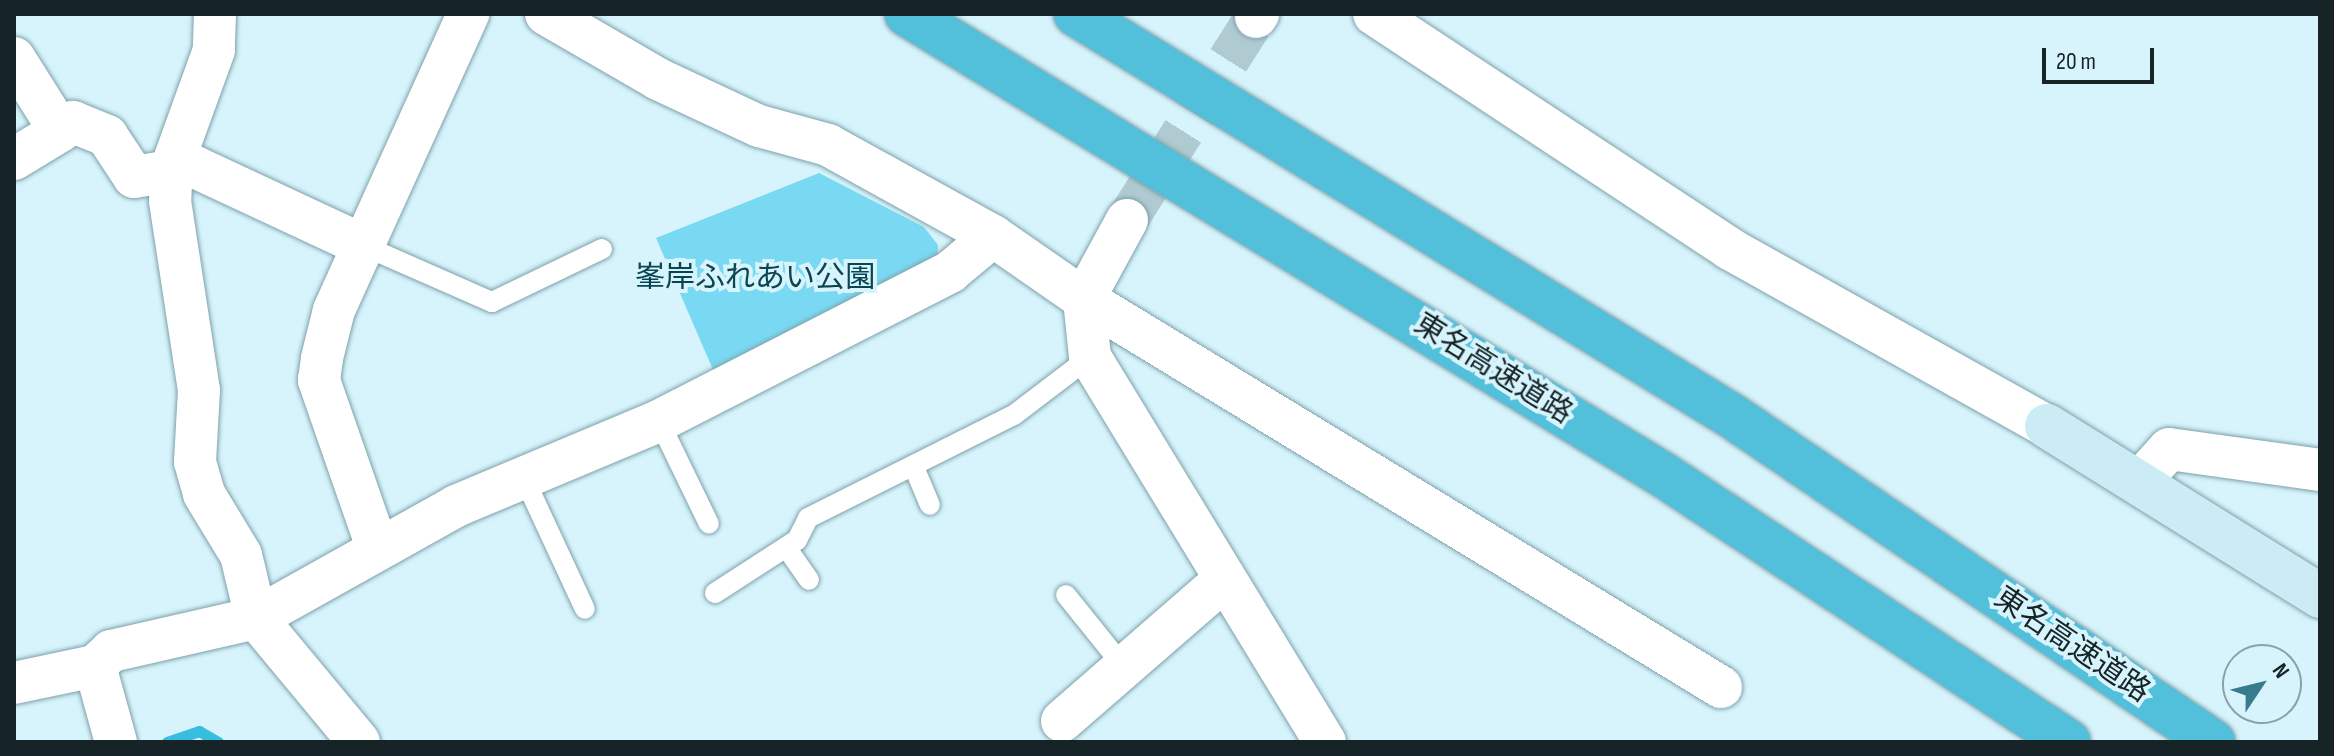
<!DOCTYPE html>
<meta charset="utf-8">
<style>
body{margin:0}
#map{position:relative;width:2334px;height:756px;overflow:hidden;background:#d7f4fc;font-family:"Sofia Sans Condensed","Noto Sans JP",sans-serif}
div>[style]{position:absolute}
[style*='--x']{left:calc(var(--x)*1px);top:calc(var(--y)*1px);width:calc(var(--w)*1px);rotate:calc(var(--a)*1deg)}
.green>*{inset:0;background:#7ad9f2}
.stream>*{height:11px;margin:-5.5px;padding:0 5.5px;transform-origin:5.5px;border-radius:5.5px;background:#37bede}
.street-tunnel>*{height:42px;margin-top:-21px;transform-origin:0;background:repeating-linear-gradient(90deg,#b0cad1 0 42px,transparent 0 63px)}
.roads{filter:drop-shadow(0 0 2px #7fa1ab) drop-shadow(0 0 2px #7fa1ab)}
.lane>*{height:20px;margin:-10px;padding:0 10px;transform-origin:10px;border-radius:10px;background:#fff}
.street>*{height:42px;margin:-21px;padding:0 21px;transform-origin:21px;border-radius:21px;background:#fff}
.secondary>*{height:44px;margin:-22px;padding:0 22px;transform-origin:22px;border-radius:22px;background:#cbecf4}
.highway>*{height:44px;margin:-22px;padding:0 22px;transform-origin:22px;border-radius:22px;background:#53c0db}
span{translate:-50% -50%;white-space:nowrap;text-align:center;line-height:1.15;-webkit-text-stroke:8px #d7f4fc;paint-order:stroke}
.park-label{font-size:30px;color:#0a4552}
.street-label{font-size:30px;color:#162427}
.frame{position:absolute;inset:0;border:16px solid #162427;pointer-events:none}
.north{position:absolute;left:2222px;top:644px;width:80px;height:80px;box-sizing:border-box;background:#d7f4fc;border:2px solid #8aa1a7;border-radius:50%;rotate:55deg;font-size:22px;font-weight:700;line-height:32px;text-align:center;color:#162427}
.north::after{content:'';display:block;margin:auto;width:28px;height:36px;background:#387b8c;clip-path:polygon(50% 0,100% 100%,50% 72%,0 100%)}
.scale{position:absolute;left:2042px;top:48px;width:112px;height:36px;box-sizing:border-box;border:4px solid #162427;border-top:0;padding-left:10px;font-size:24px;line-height:28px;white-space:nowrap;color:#162427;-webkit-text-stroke:6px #d7f4fc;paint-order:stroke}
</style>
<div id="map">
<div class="green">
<div style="clip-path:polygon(819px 173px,924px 227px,938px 245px,937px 266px,717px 379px,656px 238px)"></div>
</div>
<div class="stream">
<div style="--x:167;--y:742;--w:34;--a:-19"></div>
<div style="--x:199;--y:731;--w:22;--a:30"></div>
</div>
<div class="street-tunnel">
<div style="--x:1127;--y:220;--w:241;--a:-57.6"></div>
</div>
<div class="roads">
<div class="lane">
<div style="--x:362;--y:245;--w:142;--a:23.7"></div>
<div style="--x:492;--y:302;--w:122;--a:-25.7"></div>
<div style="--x:659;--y:421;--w:114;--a:64.1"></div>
<div style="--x:914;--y:467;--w:41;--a:67.2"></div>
<div style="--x:525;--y:480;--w:142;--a:65.1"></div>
<div style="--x:786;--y:547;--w:40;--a:55.1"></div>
<div style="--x:715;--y:593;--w:98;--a:-32.9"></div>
<div style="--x:797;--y:540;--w:25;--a:-63"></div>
<div style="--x:808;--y:518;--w:230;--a:-26.6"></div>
<div style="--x:1014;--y:415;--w:96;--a:-37.3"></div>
<div style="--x:1066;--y:595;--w:91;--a:51.2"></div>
</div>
<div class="street">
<div style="--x:215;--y:14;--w:36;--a:92"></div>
<div style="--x:214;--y:50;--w:123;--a:109.9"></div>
<div style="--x:172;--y:166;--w:35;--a:93"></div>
<div style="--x:170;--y:201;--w:191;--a:81.3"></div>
<div style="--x:199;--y:390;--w:72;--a:93.2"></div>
<div style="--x:195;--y:462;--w:33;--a:74"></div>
<div style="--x:204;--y:494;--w:71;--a:58.8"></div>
<div style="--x:241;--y:555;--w:65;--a:76.6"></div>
<div style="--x:256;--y:618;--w:161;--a:50.3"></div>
<div style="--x:546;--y:14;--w:129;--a:30.1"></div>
<div style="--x:658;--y:79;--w:111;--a:25"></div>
<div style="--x:759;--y:126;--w:72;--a:15.4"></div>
<div style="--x:828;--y:145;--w:188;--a:28.9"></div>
<div style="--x:993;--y:236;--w:111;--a:34.7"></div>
<div style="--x:1084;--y:299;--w:746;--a:31.35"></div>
<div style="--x:1374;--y:14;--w:427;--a:33.4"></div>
<div style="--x:1730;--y:249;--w:363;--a:29.2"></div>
<div style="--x:1256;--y:17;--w:4;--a:-56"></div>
<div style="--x:14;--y:58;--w:86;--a:57.8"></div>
<div style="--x:60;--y:131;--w:16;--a:-35"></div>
<div style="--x:73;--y:122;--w:37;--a:22"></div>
<div style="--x:107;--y:136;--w:49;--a:56.6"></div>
<div style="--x:134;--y:177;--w:62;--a:-9.3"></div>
<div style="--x:195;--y:167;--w:184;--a:25"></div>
<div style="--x:14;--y:159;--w:54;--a:-31.3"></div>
<div style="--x:1127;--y:220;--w:90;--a:118.6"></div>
<div style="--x:1084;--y:299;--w:58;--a:84.1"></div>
<div style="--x:1090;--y:357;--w:451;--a:58.6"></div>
<div style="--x:2140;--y:481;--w:43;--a:-47.8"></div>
<div style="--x:2169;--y:449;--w:152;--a:7.9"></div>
<div style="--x:377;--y:547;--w:177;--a:-109.2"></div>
<div style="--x:319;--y:380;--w:22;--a:-82"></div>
<div style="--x:322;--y:358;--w:49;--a:-76"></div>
<div style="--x:334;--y:310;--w:325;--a:-65.6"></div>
<div style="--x:95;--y:666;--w:79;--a:74.6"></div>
<div style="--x:14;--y:683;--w:83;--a:-11.9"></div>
<div style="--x:95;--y:666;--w:22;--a:-43"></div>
<div style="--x:111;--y:651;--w:149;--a:-12.8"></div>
<div style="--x:256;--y:618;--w:229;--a:-29.2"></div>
<div style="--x:456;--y:506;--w:220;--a:-22.7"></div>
<div style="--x:659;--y:421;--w:327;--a:-27.1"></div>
<div style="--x:950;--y:272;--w:56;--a:-39.9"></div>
<div style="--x:1062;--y:721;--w:212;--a:-41"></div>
</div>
<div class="secondary">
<div style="--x:2047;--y:426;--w:322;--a:31.9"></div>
</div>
<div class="highway">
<div style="--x:907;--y:14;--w:888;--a:31.36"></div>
<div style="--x:1665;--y:476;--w:483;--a:33.4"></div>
<div style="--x:1076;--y:14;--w:769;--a:31.5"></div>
<div style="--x:1732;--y:416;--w:581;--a:34.13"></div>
</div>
</div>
<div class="park-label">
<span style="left:755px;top:278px">峯岸ふれあい公園</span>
</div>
<div class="street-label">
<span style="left:1493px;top:369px;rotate:32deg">東名高速道路</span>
<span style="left:2072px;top:645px;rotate:34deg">東名高速道路</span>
</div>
<div class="frame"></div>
<div class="north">N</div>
<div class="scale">20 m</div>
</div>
